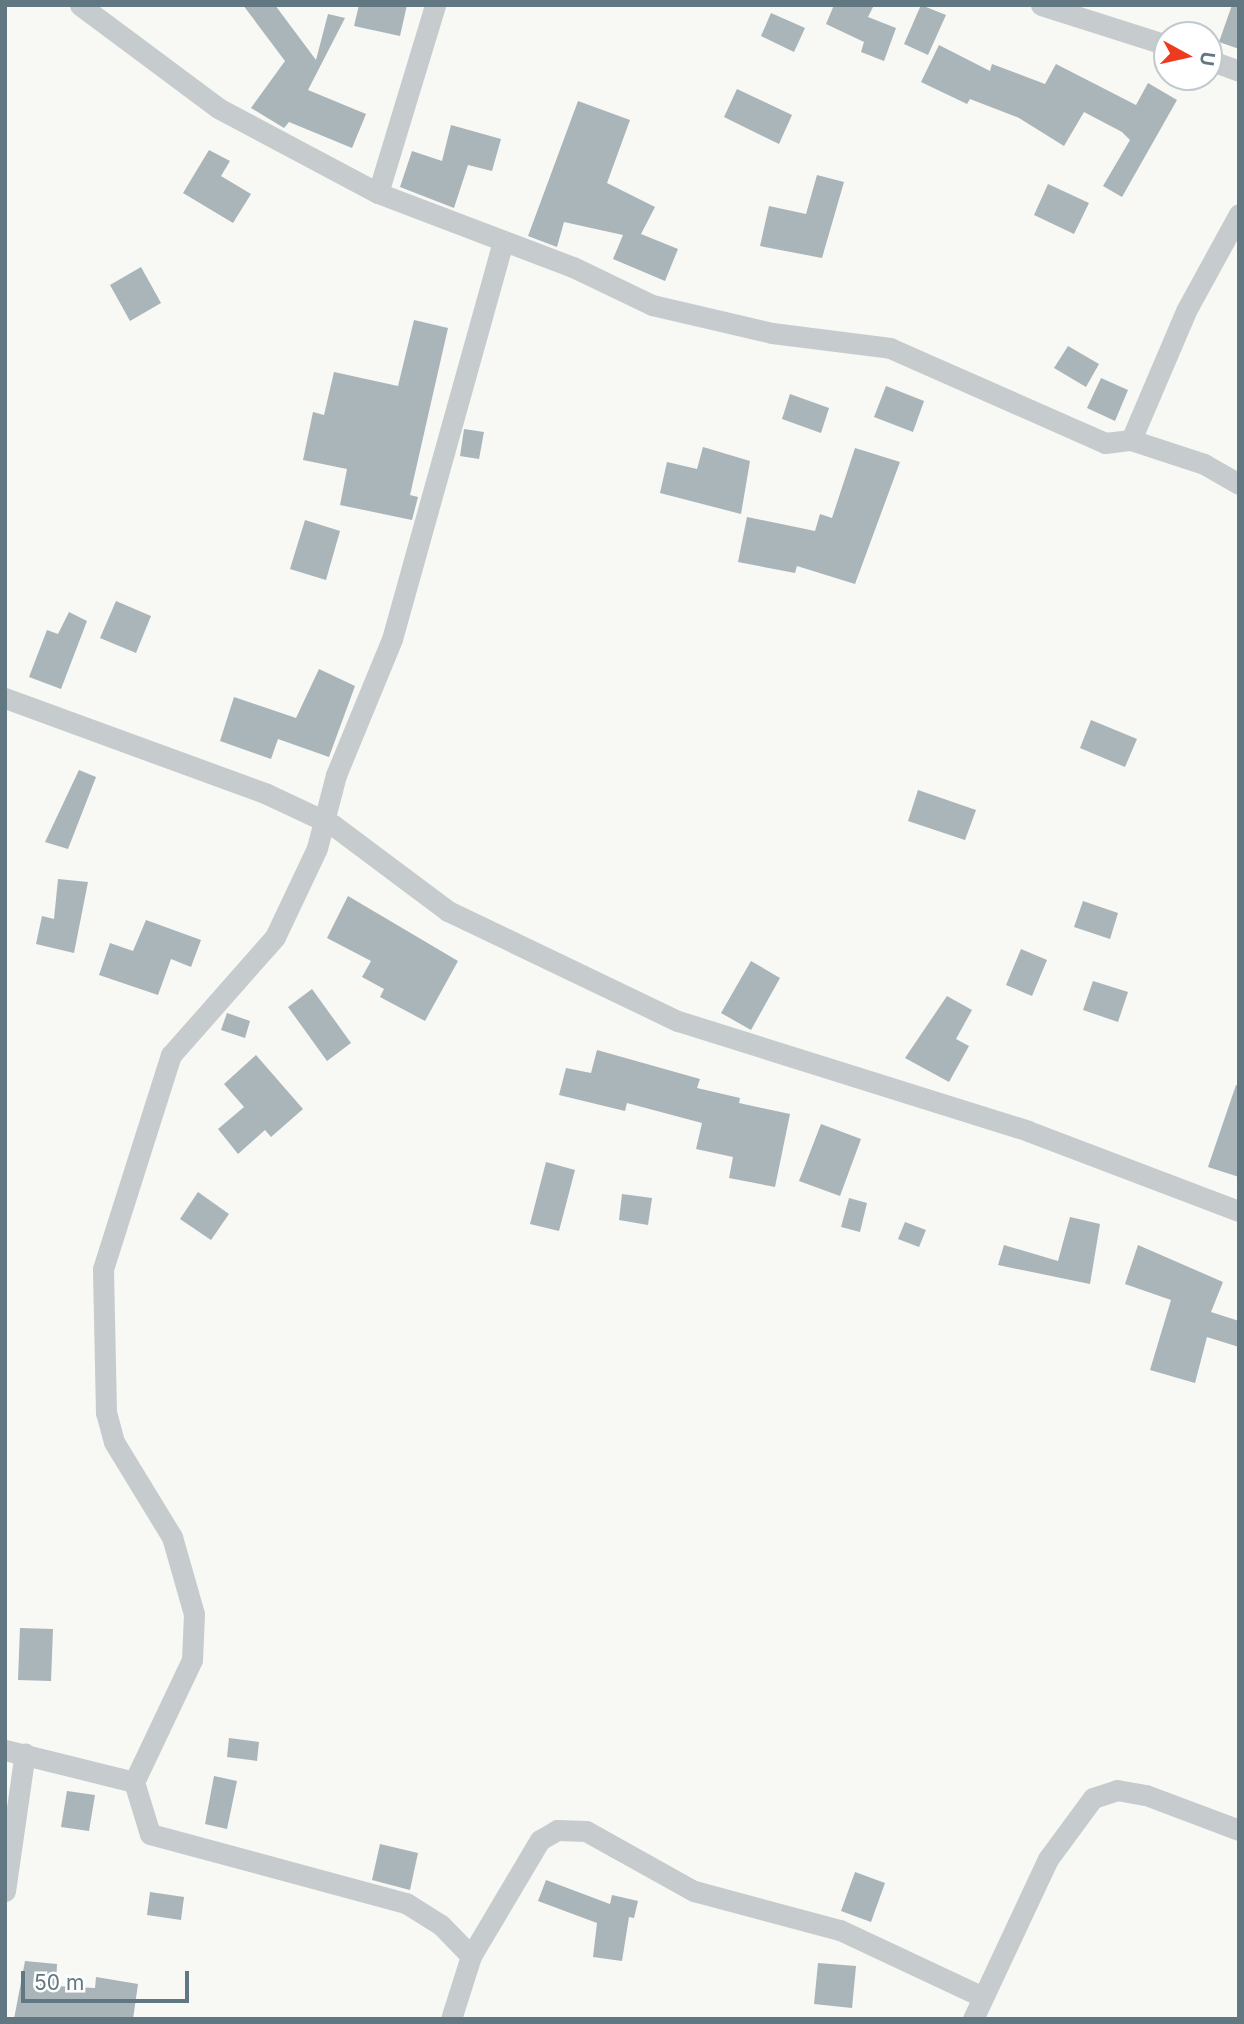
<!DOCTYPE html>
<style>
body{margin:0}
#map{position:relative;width:1244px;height:2024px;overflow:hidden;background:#f8f8f5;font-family:Inter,sans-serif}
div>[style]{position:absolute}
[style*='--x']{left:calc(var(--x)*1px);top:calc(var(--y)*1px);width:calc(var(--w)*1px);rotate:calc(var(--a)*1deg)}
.building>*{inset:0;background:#a9b5b9}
.street>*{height:21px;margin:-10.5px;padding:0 10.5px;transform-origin:10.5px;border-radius:10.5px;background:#c6cbcd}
span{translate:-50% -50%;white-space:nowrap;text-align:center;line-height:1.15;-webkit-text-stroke:7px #fff;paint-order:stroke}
.frame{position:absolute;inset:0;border:7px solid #617782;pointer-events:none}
.north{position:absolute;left:1153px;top:21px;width:70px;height:70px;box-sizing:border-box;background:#fff;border:2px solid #c0c9cd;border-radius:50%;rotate:98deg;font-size:19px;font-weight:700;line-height:28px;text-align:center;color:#617782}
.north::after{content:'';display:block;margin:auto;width:24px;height:32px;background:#ee3a1f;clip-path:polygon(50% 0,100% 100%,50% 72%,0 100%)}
.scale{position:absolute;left:21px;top:1971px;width:168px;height:32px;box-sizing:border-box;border:4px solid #617782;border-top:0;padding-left:9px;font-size:21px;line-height:24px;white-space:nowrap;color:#617782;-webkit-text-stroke:5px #fff;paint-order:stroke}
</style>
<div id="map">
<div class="building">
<div style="clip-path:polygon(243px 5px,275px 5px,316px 60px,328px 14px,345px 18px,308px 90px,366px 114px,352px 148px,289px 122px,284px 128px,251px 108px,285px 61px)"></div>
<div style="clip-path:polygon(359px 5px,407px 5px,400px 36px,354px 26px)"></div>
<div style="clip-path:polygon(834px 5px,874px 5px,868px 17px,896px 28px,884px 61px,861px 52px,864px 42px,826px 24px)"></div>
<div style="clip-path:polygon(921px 5px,946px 15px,928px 55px,904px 44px)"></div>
<div style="clip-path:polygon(1232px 5px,1239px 5px,1239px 49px,1219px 42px)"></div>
<div style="clip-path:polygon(771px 13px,805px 28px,794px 52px,761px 36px)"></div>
<div style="clip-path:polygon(939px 45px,990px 71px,992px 64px,1045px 84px,1056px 64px,1136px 105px,1148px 83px,1177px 100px,1122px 197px,1103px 186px,1130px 140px,1122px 132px,1084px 112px,1064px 146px,1019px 118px,970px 99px,967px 104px,921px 82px)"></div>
<div style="clip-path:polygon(737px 89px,792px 115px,779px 144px,724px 117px)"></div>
<div style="clip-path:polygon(578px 101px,630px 120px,607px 183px,655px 207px,641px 234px,678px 249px,665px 281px,613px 259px,623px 235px,564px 222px,557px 247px,528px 236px)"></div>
<div style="clip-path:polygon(451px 125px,501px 139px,492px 171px,468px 165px,454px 208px,400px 187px,412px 151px,442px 161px)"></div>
<div style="clip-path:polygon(209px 150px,230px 161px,221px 176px,251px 194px,233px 223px,183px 193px)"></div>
<div style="clip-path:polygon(817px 175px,844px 182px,822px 258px,760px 246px,769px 206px,806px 214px)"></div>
<div style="clip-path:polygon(1048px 184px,1089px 203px,1074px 234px,1034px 215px)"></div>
<div style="clip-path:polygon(141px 267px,161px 303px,130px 321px,110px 285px)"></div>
<div style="clip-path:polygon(414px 320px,448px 328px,410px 495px,418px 497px,412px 520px,340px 505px,347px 469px,303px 460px,313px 412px,324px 415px,334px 372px,398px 386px)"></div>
<div style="clip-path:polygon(1068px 346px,1099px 364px,1086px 387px,1054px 368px)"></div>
<div style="clip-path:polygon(1101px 378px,1128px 390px,1115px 421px,1087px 408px)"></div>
<div style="clip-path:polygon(886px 386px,924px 401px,913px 432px,874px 417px)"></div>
<div style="clip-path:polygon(790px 394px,829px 408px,821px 433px,782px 419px)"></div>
<div style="clip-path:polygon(464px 429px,484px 432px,479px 459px,460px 456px)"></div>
<div style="clip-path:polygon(703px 447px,750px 461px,741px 514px,660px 493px,667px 462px,697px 469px)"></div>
<div style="clip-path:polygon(855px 448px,900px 462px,855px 584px,797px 566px,795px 573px,738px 562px,747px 517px,815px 531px,820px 514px,832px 518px)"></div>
<div style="clip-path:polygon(305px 520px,340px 531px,326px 580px,290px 569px)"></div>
<div style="clip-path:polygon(116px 601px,151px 616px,136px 653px,100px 638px)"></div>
<div style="clip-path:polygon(69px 612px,87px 621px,61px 689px,29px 677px,47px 630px,58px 634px)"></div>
<div style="clip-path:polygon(319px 669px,355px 686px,329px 757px,278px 739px,271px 759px,220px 741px,234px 697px,296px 718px)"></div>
<div style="clip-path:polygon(1091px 720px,1137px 739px,1125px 767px,1080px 748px)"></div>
<div style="clip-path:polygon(79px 770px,96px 777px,68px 849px,45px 842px)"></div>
<div style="clip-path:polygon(918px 790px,976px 810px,965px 840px,908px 821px)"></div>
<div style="clip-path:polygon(58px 879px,88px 882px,74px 953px,36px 944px,42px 916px,54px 919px)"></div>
<div style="clip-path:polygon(348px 896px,458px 961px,425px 1021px,380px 997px,384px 989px,362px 977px,371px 961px,327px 938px)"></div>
<div style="clip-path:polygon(1083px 901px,1118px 913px,1110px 939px,1074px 927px)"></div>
<div style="clip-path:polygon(146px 920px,201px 940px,191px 967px,171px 959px,158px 995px,99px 975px,110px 943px,133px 951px)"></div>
<div style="clip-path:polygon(1021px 949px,1047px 960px,1032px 996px,1006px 985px)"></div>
<div style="clip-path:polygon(751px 961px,780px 978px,751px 1030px,721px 1013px)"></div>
<div style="clip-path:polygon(1093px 981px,1128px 992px,1118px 1022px,1083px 1010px)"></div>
<div style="clip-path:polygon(312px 989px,351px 1043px,327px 1061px,288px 1007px)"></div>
<div style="clip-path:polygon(947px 996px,972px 1010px,956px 1039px,969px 1046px,949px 1082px,905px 1058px)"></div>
<div style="clip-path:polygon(227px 1013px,250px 1021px,245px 1038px,221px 1030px)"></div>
<div style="clip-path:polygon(597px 1050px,700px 1079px,697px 1088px,740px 1098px,739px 1103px,790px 1114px,775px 1187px,729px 1178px,733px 1157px,696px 1149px,702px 1123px,627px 1103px,625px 1111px,559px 1095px,566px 1068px,591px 1073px)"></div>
<div style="clip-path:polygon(256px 1055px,303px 1109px,271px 1137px,265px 1130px,238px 1154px,218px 1129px,244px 1107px,224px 1084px)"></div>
<div style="clip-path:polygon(1236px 1085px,1239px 1086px,1239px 1177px,1208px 1167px)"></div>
<div style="clip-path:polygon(821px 1124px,861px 1139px,840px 1196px,799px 1181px)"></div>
<div style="clip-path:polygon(546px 1162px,575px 1170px,559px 1231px,530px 1224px)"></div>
<div style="clip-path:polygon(198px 1192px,229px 1214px,211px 1240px,180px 1219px)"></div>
<div style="clip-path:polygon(622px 1194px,652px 1198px,648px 1225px,619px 1220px)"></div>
<div style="clip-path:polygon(849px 1198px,867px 1203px,860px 1232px,841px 1227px)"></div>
<div style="clip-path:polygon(1070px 1217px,1100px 1224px,1090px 1284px,998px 1265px,1004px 1245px,1058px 1261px)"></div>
<div style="clip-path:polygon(905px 1222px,926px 1230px,919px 1247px,898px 1239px)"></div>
<div style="clip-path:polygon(1138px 1245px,1223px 1282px,1211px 1312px,1239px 1321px,1239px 1347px,1207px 1337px,1195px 1383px,1150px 1370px,1171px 1300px,1125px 1284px)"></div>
<div style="clip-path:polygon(20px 1628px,53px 1629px,51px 1681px,18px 1680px)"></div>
<div style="clip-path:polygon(229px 1738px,259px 1742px,257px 1761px,227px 1757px)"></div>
<div style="clip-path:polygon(214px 1776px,237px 1781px,227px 1829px,205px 1824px)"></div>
<div style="clip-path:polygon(67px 1791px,95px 1795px,89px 1831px,61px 1827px)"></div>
<div style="clip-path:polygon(380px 1844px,418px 1853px,410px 1890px,372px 1880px)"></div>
<div style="clip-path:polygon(855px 1872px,885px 1883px,871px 1922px,841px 1911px)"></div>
<div style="clip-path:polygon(546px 1880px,610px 1904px,612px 1895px,638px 1901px,634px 1918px,629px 1917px,622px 1961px,593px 1957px,597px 1923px,538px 1901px)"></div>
<div style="clip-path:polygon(150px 1892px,184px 1897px,181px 1920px,147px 1915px)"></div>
<div style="clip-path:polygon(25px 1961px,57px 1964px,56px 1986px,95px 1988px,96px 1977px,138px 1984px,133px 2019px,14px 2019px)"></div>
<div style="clip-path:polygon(818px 1963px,856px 1966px,852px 2008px,814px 2004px)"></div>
</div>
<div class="street">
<div style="--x:80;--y:5;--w:172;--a:36.7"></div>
<div style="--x:218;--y:108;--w:181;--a:28"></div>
<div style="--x:378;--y:193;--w:209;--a:20.8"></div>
<div style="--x:573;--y:267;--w:88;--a:25.7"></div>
<div style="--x:652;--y:305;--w:123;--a:13.1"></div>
<div style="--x:772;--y:333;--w:119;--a:7.2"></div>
<div style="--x:890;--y:348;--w:235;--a:23.8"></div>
<div style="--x:1105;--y:443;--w:26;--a:-7"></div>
<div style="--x:1131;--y:440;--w:77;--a:18.2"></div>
<div style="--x:1204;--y:464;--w:40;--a:29.7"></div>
<div style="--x:1041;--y:5;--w:132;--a:17.6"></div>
<div style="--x:1209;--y:60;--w:32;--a:20"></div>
<div style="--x:378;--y:193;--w:196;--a:-73.1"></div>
<div style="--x:1131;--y:440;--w:142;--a:-66.9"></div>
<div style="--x:1187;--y:309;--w:108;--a:-61.3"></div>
<div style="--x:5;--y:698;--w:279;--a:20.1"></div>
<div style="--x:267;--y:794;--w:73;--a:25.2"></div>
<div style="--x:333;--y:825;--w:144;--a:36.8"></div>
<div style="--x:448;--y:911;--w:255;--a:25.6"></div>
<div style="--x:678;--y:1021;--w:367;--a:17.4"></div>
<div style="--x:1028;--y:1131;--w:226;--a:20.8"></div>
<div style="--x:5;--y:1750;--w:133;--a:13.9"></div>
<div style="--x:134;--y:1782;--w:54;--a:72.9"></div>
<div style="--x:150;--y:1834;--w:265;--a:15.1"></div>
<div style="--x:406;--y:1903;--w:41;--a:32.2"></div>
<div style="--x:441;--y:1925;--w:43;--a:45.9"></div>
<div style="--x:471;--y:1956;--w:66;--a:107.6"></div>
<div style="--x:134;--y:1782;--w:135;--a:-64.6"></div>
<div style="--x:192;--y:1660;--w:46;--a:-87.5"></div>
<div style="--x:194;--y:1614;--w:80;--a:-105.9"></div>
<div style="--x:172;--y:1537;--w:111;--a:-121.4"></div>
<div style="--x:114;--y:1442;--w:30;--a:-105"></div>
<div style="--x:106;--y:1413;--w:144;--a:-91.2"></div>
<div style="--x:103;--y:1269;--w:225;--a:-72.4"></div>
<div style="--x:171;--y:1055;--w:157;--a:-48.6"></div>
<div style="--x:275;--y:937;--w:98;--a:-64.7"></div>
<div style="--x:317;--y:848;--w:75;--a:-75.4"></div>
<div style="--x:336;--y:775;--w:147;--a:-67.6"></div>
<div style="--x:392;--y:639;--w:412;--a:-74.4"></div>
<div style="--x:5;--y:1891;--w:139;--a:-81.8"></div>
<div style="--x:471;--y:1956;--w:135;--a:-59.3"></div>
<div style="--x:540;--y:1840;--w:20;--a:-30"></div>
<div style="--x:557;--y:1830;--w:29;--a:2"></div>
<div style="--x:586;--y:1831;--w:124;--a:29.1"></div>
<div style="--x:694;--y:1891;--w:151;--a:15"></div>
<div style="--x:840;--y:1930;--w:156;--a:25.1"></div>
<div style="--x:973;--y:2019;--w:177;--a:-64.9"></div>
<div style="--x:1048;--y:1859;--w:76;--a:-53.6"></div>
<div style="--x:1093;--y:1798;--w:25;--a:-18"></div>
<div style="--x:1117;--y:1790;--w:29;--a:10"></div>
<div style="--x:1146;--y:1795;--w:99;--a:20.6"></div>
</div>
<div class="frame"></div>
<div class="north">U</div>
<div class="scale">50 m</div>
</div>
